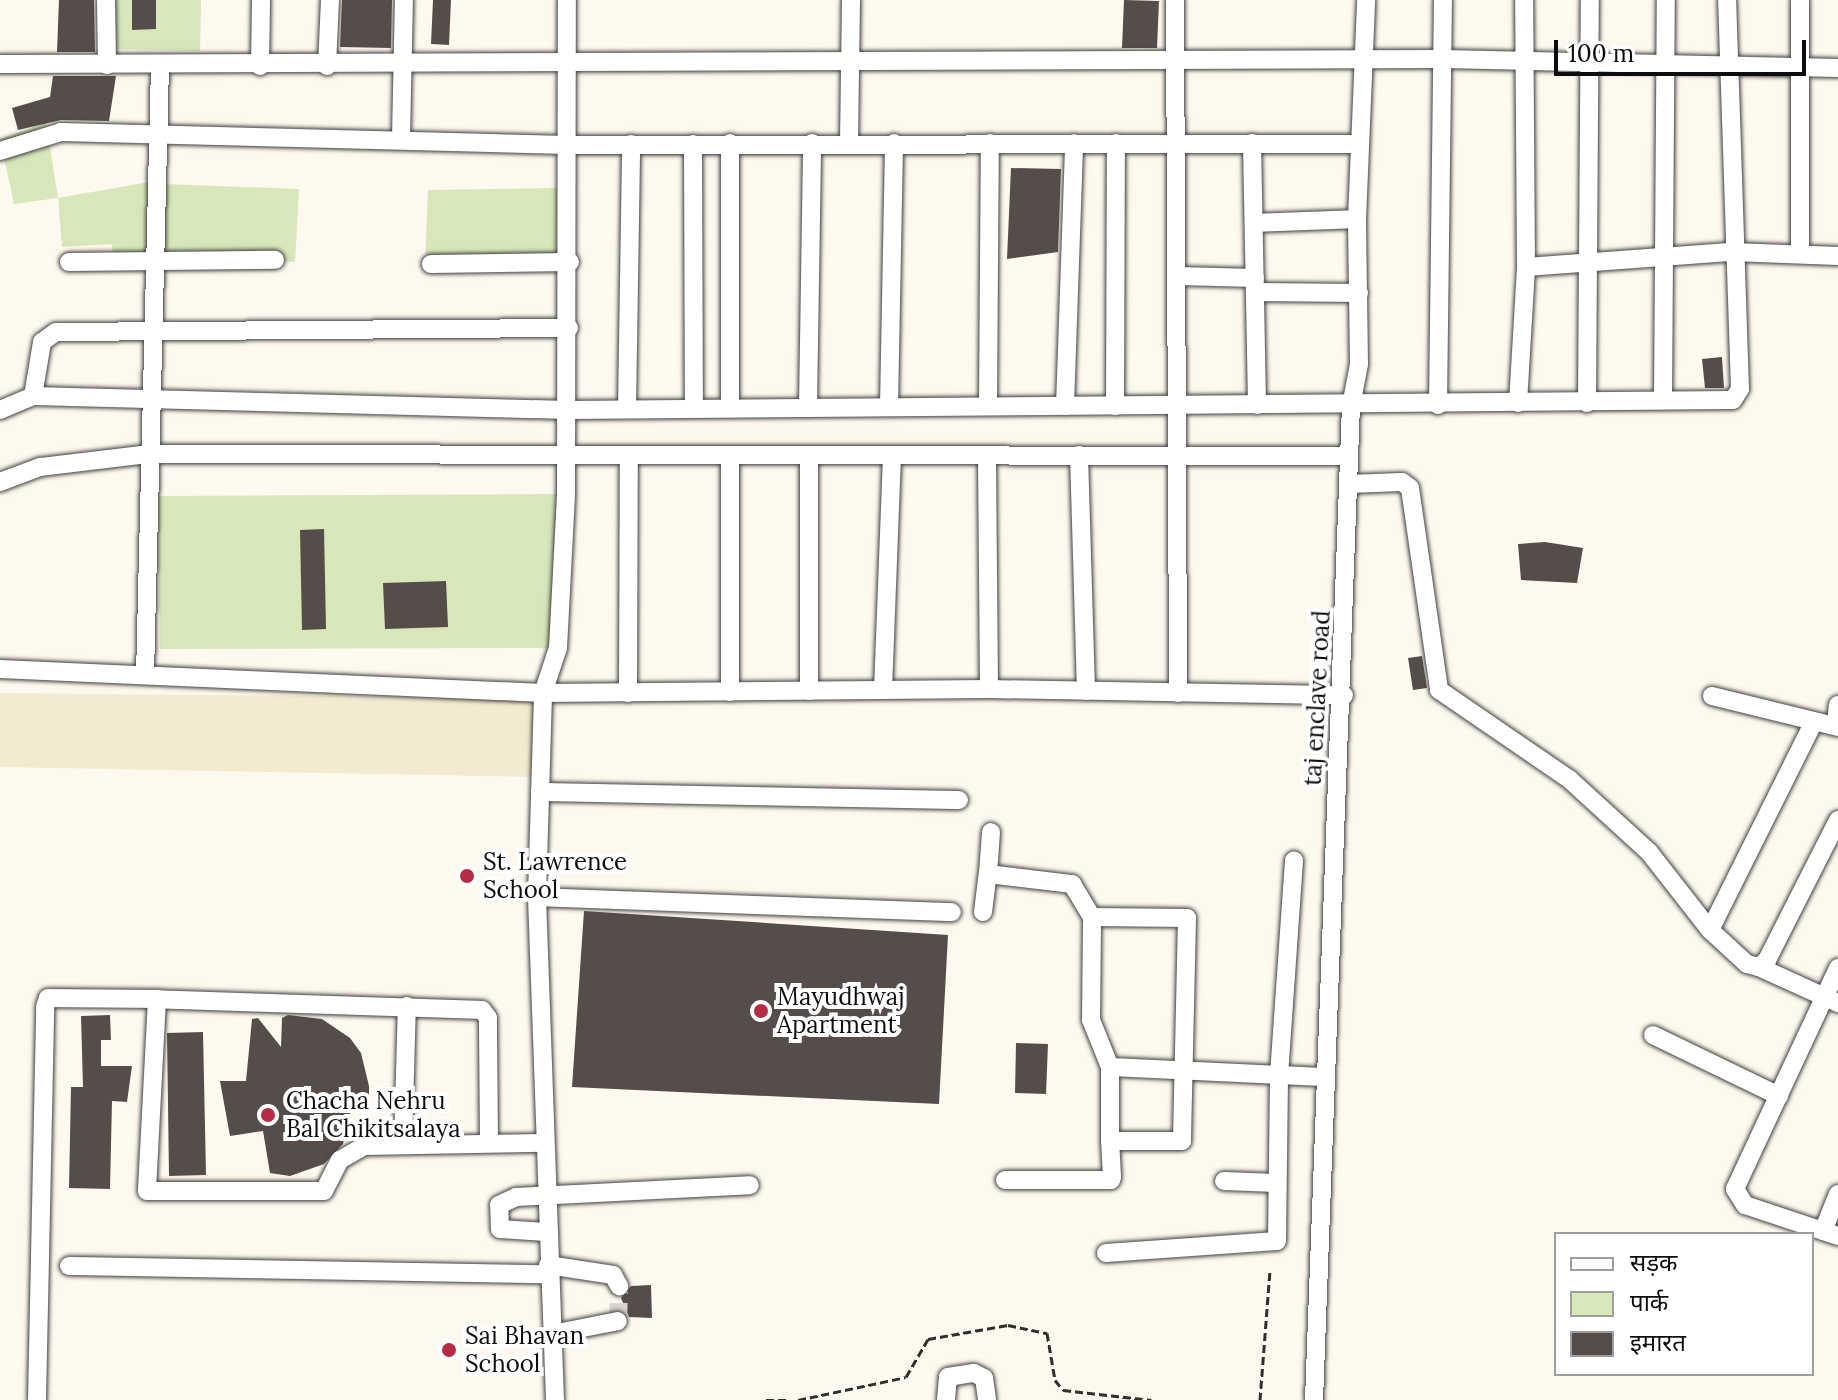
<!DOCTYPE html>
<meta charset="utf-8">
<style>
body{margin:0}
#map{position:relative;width:1838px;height:1400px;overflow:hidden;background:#fef9ee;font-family:Lora,"Noto Sans Devanagari",serif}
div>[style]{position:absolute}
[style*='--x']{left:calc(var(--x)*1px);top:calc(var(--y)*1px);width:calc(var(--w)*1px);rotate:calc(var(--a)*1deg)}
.farmland>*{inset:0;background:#f3ebd0}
.green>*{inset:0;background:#d7e7ba}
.building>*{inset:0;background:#554d4a}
.minor-tunnel>*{height:18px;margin-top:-9px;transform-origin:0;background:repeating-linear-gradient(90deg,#dad6cc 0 18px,transparent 0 27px)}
.path>*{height:3px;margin-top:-1.5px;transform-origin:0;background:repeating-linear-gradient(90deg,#2f2f2f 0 8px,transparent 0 12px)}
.roads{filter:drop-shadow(0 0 2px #404040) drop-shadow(0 0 2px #404040)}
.minor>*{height:18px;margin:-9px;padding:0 9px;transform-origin:9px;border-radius:9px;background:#fff}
.dots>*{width:22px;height:22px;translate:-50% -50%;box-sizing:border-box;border:4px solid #fff;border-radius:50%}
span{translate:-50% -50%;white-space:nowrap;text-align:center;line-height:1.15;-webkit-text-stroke:8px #fff;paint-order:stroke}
.street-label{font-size:24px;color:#0d0d0d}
.poi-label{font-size:24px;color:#0d0d0d}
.left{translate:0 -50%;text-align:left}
.legend{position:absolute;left:1554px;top:1232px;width:260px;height:144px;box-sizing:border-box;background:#fff;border:2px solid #9e9e9e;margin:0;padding:10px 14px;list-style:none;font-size:24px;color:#0d0d0d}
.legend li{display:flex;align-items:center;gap:16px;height:40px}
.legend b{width:40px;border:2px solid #9e9e9e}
.scale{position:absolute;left:1554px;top:40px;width:252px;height:36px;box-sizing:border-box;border:4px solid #0d0d0d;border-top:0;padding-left:10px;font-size:24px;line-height:28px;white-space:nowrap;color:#0d0d0d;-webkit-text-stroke:6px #fff;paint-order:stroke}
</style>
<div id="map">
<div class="farmland">
<div style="clip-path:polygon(0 693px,536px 698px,533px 777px,0 767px)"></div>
</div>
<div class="green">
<div style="clip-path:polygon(115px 0,201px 0,200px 51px,117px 49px)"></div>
<div style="clip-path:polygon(46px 122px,58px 198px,155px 181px,147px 258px,114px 262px,112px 244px,62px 247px,58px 198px,14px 204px,0 139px)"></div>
<div style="clip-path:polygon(164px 184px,299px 189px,295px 262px,164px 259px)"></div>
<div style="clip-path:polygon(562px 188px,562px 262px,425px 263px,428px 190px)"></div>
<div style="clip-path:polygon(564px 494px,556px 648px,160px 649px,158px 496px)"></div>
</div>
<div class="building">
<div style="clip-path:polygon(59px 0,94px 0,95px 52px,57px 52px)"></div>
<div style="clip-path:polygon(132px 0,156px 0,156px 29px,132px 30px)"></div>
<div style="clip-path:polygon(342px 0,392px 0,391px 48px,340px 47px)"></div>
<div style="clip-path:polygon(433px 0,451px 0,449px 45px,431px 44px)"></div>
<div style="clip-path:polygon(1124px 0,1159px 1px,1157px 48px,1122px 48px)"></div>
<div style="clip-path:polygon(53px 76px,116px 76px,109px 121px,61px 120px,18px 130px,12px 108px,50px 97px)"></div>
<div style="clip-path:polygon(1011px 168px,1061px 169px,1058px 252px,1007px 259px)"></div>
<div style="clip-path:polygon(1722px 357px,1724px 388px,1705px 388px,1702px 359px)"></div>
<div style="clip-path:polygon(324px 529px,326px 629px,302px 630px,300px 530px)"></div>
<div style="clip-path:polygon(1545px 542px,1583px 548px,1577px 583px,1521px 580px,1518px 544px)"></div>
<div style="clip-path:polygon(446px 581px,448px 627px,385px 629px,383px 583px)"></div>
<div style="clip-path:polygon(1422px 656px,1427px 688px,1413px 690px,1408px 658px)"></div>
<div style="clip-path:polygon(584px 911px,948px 935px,939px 1104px,572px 1087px)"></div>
<div style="clip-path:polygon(110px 1015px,111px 1040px,101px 1040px,101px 1066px,132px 1066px,127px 1102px,112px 1101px,110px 1189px,69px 1188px,71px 1087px,83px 1087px,81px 1016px)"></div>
<div style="clip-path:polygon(288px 1015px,322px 1019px,350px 1038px,361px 1053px,369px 1086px,369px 1106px,352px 1107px,343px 1144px,324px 1164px,290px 1176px,270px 1173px,263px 1131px,230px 1136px,220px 1081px,246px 1081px,252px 1019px,258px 1018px,281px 1047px,282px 1018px)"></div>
<div style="clip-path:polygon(203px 1032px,206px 1175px,169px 1176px,167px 1033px)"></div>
<div style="clip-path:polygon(1016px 1043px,1048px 1044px,1046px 1094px,1015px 1093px)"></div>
<div style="clip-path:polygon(651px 1285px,652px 1318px,629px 1317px,621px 1298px,631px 1286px)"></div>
</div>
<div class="minor-tunnel">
<div style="--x:618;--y:1321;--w:35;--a:-88"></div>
</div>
<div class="path">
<div style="--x:766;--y:1400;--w:23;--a:0"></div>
<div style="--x:798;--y:1400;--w:110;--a:-12"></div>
<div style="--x:906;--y:1377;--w:44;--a:-59.9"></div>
<div style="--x:928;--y:1339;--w:81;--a:-9.9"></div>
<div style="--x:1008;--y:1325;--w:40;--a:12"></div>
<div style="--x:1047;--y:1333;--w:48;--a:80.3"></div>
<div style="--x:1055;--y:1380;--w:13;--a:51"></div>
<div style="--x:1063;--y:1390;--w:89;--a:6.5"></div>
<div style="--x:1260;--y:1400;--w:130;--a:-85.6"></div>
</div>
<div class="roads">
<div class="minor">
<div style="--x:106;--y:0;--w:65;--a:89.1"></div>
<div style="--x:1175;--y:0;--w:693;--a:89.75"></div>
<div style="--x:0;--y:64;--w:1443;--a:-0.2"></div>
<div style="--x:1443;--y:59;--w:395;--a:1.3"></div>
<div style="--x:260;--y:66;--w:66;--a:-89.1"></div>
<div style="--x:327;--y:66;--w:66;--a:-87.4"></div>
<div style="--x:401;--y:139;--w:139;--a:-88.8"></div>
<div style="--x:730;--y:143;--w:264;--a:90"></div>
<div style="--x:849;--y:143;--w:143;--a:-89.2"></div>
<div style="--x:1252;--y:143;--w:262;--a:88.9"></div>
<div style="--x:693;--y:144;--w:263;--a:89.8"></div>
<div style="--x:0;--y:151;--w:64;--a:-17.3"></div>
<div style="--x:61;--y:132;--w:505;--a:1.47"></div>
<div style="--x:566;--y:145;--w:793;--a:-0.07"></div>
<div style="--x:1254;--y:223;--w:103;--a:-2.2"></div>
<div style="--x:1800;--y:252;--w:252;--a:-90"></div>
<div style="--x:69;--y:262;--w:206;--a:-0.6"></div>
<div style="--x:431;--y:264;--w:139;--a:-0.8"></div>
<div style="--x:1526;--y:267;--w:207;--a:-4.2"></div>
<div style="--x:1732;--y:252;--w:106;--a:2.2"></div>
<div style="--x:1178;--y:276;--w:77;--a:1.5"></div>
<div style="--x:1255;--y:292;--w:104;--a:0.6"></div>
<div style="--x:33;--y:396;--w:55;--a:-80.5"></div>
<div style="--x:42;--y:342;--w:17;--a:-36"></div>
<div style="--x:56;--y:332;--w:513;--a:-0.45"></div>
<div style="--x:1663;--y:400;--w:400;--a:-89.6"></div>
<div style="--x:1518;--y:403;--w:136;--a:-86.6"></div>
<div style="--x:1526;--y:267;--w:267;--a:-90.4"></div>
<div style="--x:1587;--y:403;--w:403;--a:-89.6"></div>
<div style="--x:1438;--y:405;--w:405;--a:-89.3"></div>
<div style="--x:889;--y:406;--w:263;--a:-88.9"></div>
<div style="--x:988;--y:406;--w:263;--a:-89.6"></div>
<div style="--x:1065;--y:406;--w:263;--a:-88"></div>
<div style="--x:1115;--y:406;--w:263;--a:-89.8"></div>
<div style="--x:808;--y:407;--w:264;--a:-89.1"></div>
<div style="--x:627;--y:409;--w:265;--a:-89.1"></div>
<div style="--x:0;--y:410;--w:36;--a:-23"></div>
<div style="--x:33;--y:396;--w:534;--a:1.5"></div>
<div style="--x:567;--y:410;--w:1166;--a:-0.49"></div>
<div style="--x:1733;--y:400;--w:13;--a:-58"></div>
<div style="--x:1740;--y:389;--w:389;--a:-91.9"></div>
<div style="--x:1079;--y:455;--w:236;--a:88.3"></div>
<div style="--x:730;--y:457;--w:235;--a:90"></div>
<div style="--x:809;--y:458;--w:233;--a:90"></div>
<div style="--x:987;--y:458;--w:231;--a:89.5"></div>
<div style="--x:0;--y:482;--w:43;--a:-20.6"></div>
<div style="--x:40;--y:467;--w:110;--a:-6.8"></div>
<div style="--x:149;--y:454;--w:1200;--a:0.1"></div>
<div style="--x:1348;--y:484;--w:54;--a:-2.1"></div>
<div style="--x:1402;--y:482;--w:10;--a:37"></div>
<div style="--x:1410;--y:488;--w:204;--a:81.8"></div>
<div style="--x:1439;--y:690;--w:158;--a:34.4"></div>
<div style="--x:1569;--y:779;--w:108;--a:42.4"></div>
<div style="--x:1649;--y:852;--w:99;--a:52"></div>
<div style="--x:1710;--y:930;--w:50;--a:42.6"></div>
<div style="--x:1747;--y:964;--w:12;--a:14"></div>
<div style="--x:1759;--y:967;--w:11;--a:-41"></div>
<div style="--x:1767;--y:960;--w:157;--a:-63.1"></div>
<div style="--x:0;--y:669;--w:544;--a:2.53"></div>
<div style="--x:543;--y:693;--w:446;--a:-0.5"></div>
<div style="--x:989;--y:689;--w:355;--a:1"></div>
<div style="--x:145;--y:675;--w:608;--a:-88.59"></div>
<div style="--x:883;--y:690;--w:230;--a:-87.8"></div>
<div style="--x:628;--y:693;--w:238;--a:-89.8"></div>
<div style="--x:1712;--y:696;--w:130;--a:13.8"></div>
<div style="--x:1836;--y:726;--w:21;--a:-85"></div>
<div style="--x:540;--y:792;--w:419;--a:1.1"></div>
<div style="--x:988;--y:874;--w:42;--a:-85.9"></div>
<div style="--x:537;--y:897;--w:415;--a:2.1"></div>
<div style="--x:983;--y:912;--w:38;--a:-83"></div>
<div style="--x:988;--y:874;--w:85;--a:6.8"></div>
<div style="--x:1072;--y:884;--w:39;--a:59"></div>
<div style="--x:1710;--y:930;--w:233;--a:-63.5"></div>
<div style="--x:1759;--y:967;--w:87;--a:24.5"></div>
<div style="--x:1838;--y:968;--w:244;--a:115"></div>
<div style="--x:1735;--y:1189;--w:19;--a:58"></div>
<div style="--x:1745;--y:1205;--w:98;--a:18.4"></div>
<div style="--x:1653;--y:1035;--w:140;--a:25.8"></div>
<div style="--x:1110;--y:1067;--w:214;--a:2.7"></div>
<div style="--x:489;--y:1142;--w:124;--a:-90.5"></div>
<div style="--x:488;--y:1018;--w:10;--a:-127"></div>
<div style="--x:482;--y:1010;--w:325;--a:-178.1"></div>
<div style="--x:157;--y:999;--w:192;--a:93"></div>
<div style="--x:147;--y:1191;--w:177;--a:0"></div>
<div style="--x:324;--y:1191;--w:35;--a:-63"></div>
<div style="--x:340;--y:1160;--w:28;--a:-30"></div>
<div style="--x:364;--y:1146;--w:179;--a:-1"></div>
<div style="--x:403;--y:1145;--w:139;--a:-88.4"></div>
<div style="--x:1005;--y:1180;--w:106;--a:0"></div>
<div style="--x:1111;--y:1180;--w:3;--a:-72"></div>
<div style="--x:1112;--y:1177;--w:36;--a:-93"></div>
<div style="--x:1110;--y:1141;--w:74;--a:-90"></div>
<div style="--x:1110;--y:1067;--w:51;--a:-112"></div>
<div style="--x:1091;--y:1020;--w:103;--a:-89.4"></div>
<div style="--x:1092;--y:917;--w:95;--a:0.6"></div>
<div style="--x:1187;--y:918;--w:223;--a:91.3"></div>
<div style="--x:1182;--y:1141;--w:72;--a:180"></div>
<div style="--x:1224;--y:1181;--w:53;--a:2.2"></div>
<div style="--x:1823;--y:1231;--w:40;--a:-68"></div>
<div style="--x:546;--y:1232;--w:46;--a:-176.3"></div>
<div style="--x:500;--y:1229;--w:24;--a:-92"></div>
<div style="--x:499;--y:1205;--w:19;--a:-25"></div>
<div style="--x:516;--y:1197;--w:234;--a:-2.9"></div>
<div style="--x:1106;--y:1253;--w:171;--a:-4"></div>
<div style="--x:1277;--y:1241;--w:166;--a:-89.3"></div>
<div style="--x:1279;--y:1075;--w:215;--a:-86"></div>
<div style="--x:548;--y:1265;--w:66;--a:8.7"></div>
<div style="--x:613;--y:1275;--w:13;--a:61"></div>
<div style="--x:69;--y:1266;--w:479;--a:1"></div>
<div style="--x:552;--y:1334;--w:67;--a:-11.1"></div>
<div style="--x:37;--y:1400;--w:393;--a:-88.8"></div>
<div style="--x:45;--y:1007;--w:9;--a:-72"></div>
<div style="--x:48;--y:998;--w:109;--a:0.5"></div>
<div style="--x:555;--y:1400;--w:503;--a:-92.05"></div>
<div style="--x:537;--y:897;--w:204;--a:-88.3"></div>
<div style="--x:543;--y:693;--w:47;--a:-71.6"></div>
<div style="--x:558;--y:648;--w:155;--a:-87"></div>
<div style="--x:566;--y:493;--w:493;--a:-89.9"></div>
<div style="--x:946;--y:1400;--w:23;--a:-85"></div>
<div style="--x:948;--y:1377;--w:26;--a:-9"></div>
<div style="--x:974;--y:1373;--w:11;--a:27"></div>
<div style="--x:984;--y:1378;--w:22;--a:82"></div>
<div style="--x:1314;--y:1400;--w:995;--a:-87.87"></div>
<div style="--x:1351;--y:406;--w:43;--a:-79.2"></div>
<div style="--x:1359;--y:364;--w:145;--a:-90.8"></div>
<div style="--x:1357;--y:219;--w:219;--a:-87.6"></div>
</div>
</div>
<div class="dots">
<div style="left:467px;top:876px;background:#b72c45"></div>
<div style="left:761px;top:1011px;background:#b72c45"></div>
<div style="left:268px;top:1115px;background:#b72c45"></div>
<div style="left:449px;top:1350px;background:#b72c45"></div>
</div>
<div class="street-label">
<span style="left:1317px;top:698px;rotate:-87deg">taj enclave road</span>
</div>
<div class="poi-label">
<span class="left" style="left:483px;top:876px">St. Lawrence<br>School</span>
<span class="left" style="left:777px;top:1011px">Mayudhwaj<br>Apartment</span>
<span class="left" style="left:286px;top:1115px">Chacha Nehru<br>Bal Chikitsalaya</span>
<span class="left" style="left:465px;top:1350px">Sai Bhavan<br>School</span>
</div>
<ul class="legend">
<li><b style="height:10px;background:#fff"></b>सड़क</li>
<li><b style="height:22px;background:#d7e7ba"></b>पार्क</li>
<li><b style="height:22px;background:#554d4a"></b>इमारत</li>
</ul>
<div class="scale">100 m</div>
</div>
